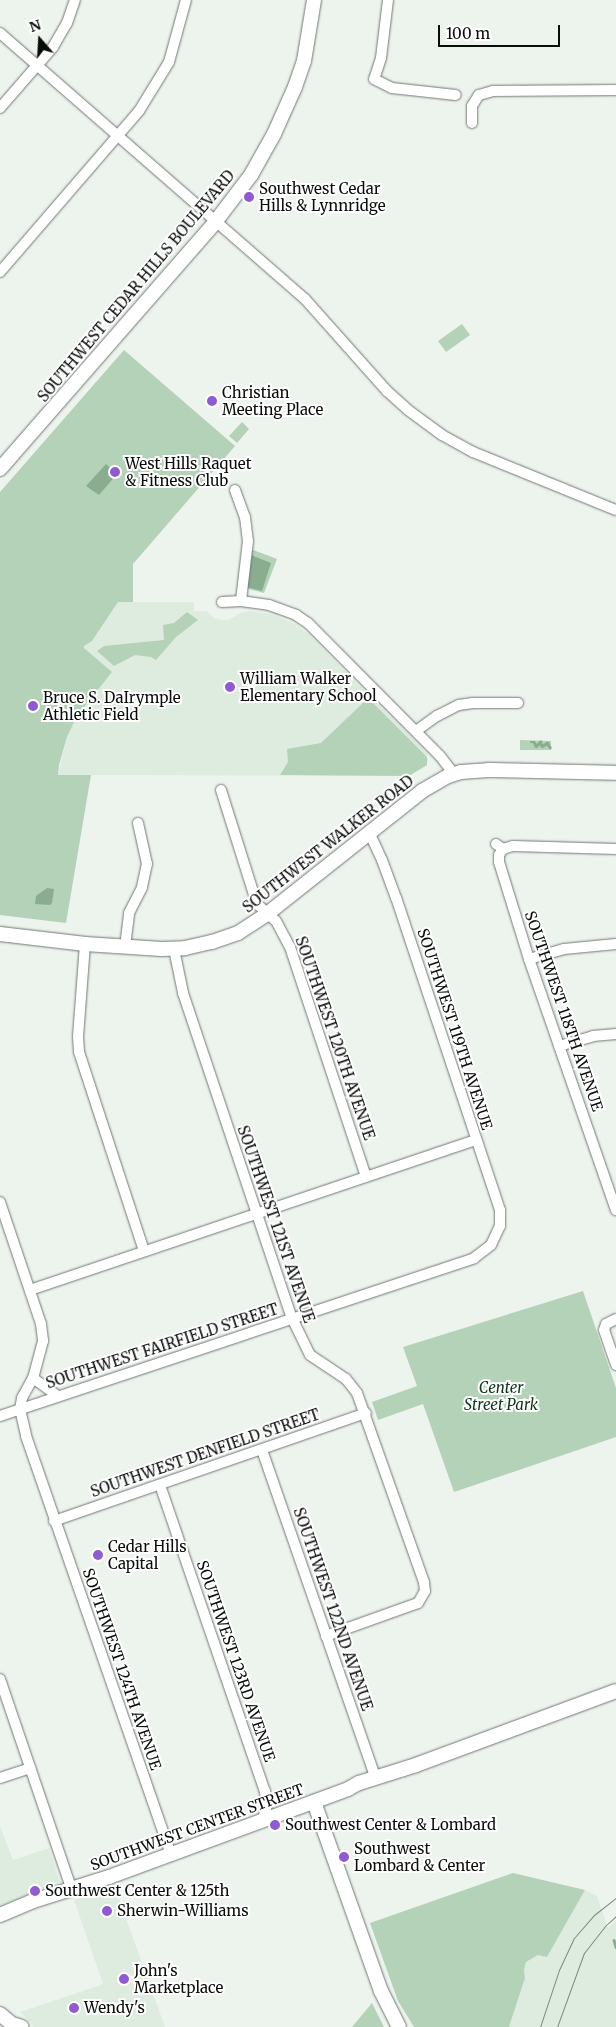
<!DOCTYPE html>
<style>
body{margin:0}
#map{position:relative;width:616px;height:2027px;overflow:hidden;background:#edf4ee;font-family:Merriweather,serif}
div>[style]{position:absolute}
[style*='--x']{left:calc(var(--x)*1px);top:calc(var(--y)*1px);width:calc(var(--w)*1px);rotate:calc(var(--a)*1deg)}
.built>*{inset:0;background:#deece0}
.green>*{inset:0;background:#b3d2b8}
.water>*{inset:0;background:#8aad90}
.stream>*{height:2.5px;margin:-1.25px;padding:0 1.25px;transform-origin:1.25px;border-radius:1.25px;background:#8aad90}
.roads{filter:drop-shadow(0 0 1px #717772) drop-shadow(0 0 1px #717772)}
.street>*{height:10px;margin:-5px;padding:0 5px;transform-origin:5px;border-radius:5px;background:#fff}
.secondary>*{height:14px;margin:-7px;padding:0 7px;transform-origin:7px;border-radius:7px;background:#fff}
.tram>*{height:1px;margin:-0.5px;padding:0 0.5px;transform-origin:0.5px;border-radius:0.5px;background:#828682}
.dots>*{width:14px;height:14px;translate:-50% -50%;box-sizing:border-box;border:2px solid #fff;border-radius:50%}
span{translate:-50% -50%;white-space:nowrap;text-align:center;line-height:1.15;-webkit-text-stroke:4px #fff;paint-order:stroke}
.poi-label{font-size:15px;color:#0a0c0a}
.left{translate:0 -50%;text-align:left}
.street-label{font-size:15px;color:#0a0c0a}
.park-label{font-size:15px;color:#0c3618;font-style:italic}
.north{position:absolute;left:15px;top:15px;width:50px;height:50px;-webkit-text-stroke:4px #fff;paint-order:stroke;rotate:341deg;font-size:14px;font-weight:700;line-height:20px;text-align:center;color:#0a0c0a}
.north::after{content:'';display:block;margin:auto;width:18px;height:22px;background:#0a0c0a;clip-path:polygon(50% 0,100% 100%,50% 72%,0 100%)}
.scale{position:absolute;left:438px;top:25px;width:122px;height:22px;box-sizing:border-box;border:2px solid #0a0c0a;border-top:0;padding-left:6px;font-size:15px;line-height:18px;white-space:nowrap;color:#0a0c0a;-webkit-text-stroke:4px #fff;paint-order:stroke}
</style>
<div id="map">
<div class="built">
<div style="clip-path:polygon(118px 602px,194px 602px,194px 611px,207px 611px,214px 618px,221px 620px,229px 620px,240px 613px,249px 611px,271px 614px,294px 624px,309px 635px,426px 752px,428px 761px,409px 776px,58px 775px,67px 737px,77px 716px,88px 701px,84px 645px,92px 641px)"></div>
<div style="clip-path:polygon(0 1826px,13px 1860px,49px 1848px,60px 1882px,0 1906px)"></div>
<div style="clip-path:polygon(114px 1885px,165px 2027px,34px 2027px,20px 2012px,103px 1984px,74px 1900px)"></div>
<div style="clip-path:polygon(585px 1890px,597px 1896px,608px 1928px,616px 1920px,616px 2027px,509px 2027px,525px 1978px,524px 1970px,526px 1962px,538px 1955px,547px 1957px)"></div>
</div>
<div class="green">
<div style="clip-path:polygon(462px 324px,470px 335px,446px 352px,438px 341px)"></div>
<div style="clip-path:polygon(124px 350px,235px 446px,133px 564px,133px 602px,118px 602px,92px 641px,84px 646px,84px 648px,112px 672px,77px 716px,67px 737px,59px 765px,58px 775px,91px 775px,66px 923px,0 915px,0 492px)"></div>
<div style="clip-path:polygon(242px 422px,249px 429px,237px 443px,229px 436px)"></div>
<div style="clip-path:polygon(251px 549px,277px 559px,264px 593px,245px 588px)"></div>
<div style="clip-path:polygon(187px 612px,198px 620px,176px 637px,156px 660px,151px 657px,135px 655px,114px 666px,97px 651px,104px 646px,164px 640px,163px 625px,174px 623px)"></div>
<div style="clip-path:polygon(364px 702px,373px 703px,427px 757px,427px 765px,409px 776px,280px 775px,288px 762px,287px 749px,321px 743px)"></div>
<div style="clip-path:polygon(520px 740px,551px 741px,551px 750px,520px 750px)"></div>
<div style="clip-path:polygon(583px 1291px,616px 1388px,616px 1437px,454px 1492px,423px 1404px,378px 1420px,372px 1402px,417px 1386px,403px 1347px)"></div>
<div style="clip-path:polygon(513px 1873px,585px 1890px,547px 1957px,538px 1955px,526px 1962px,524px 1970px,525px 1978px,509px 2027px,414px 2027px,398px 2001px,370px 1923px)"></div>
<div style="clip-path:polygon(372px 2003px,384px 2027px,352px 2027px)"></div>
</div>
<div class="water">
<div style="clip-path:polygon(106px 464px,117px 474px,99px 495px,86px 486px)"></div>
<div style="clip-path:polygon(251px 555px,271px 563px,262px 591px,246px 587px)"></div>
<div style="clip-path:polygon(47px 888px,54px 889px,52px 903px,50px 905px,35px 904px,36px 896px)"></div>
</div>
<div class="stream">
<div style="--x:531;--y:742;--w:3;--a:0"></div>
<div style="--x:534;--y:742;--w:4;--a:63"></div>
<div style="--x:536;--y:746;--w:6;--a:-45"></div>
<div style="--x:540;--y:742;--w:4;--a:63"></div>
<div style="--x:542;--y:746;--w:6;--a:-31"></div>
<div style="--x:547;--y:743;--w:5;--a:53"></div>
<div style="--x:614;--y:1940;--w:7;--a:74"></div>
</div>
<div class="roads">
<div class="street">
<div style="--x:388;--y:0;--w:58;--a:96.9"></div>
<div style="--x:381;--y:58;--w:22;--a:108"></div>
<div style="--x:374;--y:79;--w:20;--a:27"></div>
<div style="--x:392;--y:88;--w:64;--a:6.2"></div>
<div style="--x:0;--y:33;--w:405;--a:41.1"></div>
<div style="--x:305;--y:299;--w:123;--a:48.3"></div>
<div style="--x:387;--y:391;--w:28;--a:42"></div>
<div style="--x:408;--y:410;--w:42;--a:36.3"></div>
<div style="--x:442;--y:435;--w:35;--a:29"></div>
<div style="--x:473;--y:452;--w:154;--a:22.1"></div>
<div style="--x:0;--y:108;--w:81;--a:-49"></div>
<div style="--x:53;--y:47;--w:28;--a:-60"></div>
<div style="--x:67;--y:23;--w:24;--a:-71"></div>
<div style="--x:472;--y:123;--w:17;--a:-90"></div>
<div style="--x:472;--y:106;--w:13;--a:-58"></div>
<div style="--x:479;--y:95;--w:15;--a:-16"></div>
<div style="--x:493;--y:91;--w:123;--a:-0.5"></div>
<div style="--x:0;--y:272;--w:213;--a:-49.2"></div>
<div style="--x:139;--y:111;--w:57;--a:-58.5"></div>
<div style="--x:169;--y:62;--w:64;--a:-74.7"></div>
<div style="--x:235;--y:490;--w:29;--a:70"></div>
<div style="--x:245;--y:517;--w:24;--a:83"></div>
<div style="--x:248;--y:541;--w:60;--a:96.7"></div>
<div style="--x:222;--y:602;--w:19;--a:-3"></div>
<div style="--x:241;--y:601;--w:28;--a:8"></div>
<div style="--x:269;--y:605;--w:29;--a:20"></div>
<div style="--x:296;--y:615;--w:14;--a:34"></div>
<div style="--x:308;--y:623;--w:187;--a:45.2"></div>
<div style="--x:440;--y:756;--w:23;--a:52"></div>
<div style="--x:416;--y:731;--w:26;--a:-36"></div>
<div style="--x:437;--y:716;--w:25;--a:-27"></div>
<div style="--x:459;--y:705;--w:14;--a:-8"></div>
<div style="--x:473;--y:703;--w:45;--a:0"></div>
<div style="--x:221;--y:790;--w:120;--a:72.5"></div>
<div style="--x:257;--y:904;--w:25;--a:42"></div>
<div style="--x:276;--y:921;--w:30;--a:62"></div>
<div style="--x:290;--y:947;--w:242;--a:71.7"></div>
<div style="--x:496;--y:844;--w:9;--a:36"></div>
<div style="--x:503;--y:849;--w:10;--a:-17"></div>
<div style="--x:513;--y:846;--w:103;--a:1.7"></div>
<div style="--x:503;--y:849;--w:7;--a:124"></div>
<div style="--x:499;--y:855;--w:7;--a:90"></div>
<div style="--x:499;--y:862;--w:102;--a:72.8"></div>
<div style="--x:529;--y:959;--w:266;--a:70.9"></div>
<div style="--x:85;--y:944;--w:93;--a:94.3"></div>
<div style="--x:78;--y:1037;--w:15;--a:86"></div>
<div style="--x:79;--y:1052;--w:209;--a:71.9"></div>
<div style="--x:125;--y:947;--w:34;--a:-83"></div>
<div style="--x:129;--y:913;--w:29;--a:-63"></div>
<div style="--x:142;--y:887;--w:24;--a:-78"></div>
<div style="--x:147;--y:864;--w:42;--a:-102.4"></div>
<div style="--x:174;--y:949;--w:45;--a:78.4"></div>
<div style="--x:183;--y:993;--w:343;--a:71.5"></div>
<div style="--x:292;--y:1318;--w:41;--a:64.1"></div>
<div style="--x:310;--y:1355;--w:43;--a:33.7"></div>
<div style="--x:346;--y:1379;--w:18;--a:52"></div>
<div style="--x:357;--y:1393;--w:201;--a:70.5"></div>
<div style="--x:424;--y:1582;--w:9;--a:84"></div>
<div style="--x:425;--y:1591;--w:14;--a:120"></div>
<div style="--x:418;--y:1603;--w:98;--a:160.3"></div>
<div style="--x:529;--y:959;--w:36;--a:-16"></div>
<div style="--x:564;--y:949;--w:52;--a:-5.5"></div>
<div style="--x:559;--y:1046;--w:35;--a:-16"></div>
<div style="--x:593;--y:1036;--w:23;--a:-5"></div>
<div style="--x:0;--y:1202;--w:129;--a:71.4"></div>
<div style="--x:41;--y:1324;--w:17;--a:83"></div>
<div style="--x:43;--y:1341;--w:38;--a:105"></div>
<div style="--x:33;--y:1378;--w:23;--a:119"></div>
<div style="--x:22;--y:1398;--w:11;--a:100"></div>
<div style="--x:20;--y:1409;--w:28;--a:77"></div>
<div style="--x:26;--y:1436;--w:441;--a:70.9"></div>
<div style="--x:30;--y:1290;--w:471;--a:-18.6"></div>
<div style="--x:616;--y:1319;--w:11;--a:153"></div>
<div style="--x:606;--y:1324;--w:6;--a:108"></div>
<div style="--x:604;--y:1330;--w:37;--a:71"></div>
<div style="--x:33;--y:1378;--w:31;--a:36"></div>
<div style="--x:0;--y:1416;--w:500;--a:-18.4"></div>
<div style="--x:474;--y:1258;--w:21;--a:-37"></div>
<div style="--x:491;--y:1245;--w:21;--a:-65"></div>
<div style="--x:500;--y:1226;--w:16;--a:-90"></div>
<div style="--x:500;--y:1210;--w:329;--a:-108.4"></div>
<div style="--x:396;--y:898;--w:40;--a:-110.2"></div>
<div style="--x:382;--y:860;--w:29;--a:-115"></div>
<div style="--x:262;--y:1450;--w:346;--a:70.9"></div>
<div style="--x:160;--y:1485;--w:324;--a:71.1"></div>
<div style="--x:265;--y:1791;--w:14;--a:82"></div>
<div style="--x:267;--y:1805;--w:15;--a:106"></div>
<div style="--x:54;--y:1521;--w:330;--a:-19.1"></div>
<div style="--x:0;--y:1679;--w:223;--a:71.2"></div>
<div style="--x:0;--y:1778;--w:32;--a:-18"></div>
</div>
<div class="secondary">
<div style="--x:0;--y:469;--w:329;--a:-48.9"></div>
<div style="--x:216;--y:221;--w:58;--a:-52.7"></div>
<div style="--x:251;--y:175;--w:47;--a:-60.7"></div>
<div style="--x:274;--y:134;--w:51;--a:-65.9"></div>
<div style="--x:295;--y:87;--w:28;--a:-71"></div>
<div style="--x:304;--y:61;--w:62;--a:-80.7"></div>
<div style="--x:0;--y:934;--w:86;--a:6.7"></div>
<div style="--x:85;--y:944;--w:77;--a:3.7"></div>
<div style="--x:162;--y:949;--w:23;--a:-2"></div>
<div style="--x:185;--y:948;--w:28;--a:-13"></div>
<div style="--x:212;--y:942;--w:28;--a:-19"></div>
<div style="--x:238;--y:933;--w:35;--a:-33"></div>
<div style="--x:267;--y:914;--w:198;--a:-38.4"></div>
<div style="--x:422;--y:791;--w:30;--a:-30"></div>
<div style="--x:448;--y:776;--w:14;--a:-17"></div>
<div style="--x:461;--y:772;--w:27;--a:-4"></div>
<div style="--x:488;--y:770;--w:128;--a:1.3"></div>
<div style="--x:314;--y:1802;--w:201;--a:70.5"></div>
<div style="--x:381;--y:1991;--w:40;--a:63.4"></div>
<div style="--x:0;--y:1915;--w:36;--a:-23"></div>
<div style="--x:33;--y:1901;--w:80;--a:-17.5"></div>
<div style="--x:109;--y:1877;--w:255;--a:-20.2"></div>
<div style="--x:348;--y:1789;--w:13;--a:-29"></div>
<div style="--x:359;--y:1783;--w:60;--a:-17.5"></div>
<div style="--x:416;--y:1765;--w:213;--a:-20.3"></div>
<div style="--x:0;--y:2014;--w:16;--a:40"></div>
<div style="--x:12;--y:2024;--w:10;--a:17"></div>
</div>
</div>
<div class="tram">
<div style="--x:540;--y:2027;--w:60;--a:-71.6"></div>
<div style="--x:559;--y:1970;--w:35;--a:-65"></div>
<div style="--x:574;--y:1938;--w:30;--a:-49"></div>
<div style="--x:594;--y:1915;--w:28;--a:-38"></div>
<div style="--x:557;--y:2027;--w:79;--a:-70"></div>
<div style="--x:584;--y:1953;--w:34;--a:-52"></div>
<div style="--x:605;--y:1926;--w:15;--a:-42"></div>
</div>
<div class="dots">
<div style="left:249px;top:197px;background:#905ad2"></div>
<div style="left:212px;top:401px;background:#905ad2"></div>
<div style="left:115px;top:472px;background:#905ad2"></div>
<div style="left:230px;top:687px;background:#905ad2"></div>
<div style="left:33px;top:706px;background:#905ad2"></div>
<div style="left:98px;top:1555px;background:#905ad2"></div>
<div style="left:275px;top:1825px;background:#905ad2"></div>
<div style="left:344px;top:1857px;background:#905ad2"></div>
<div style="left:35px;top:1891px;background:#905ad2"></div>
<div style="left:107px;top:1911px;background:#905ad2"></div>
<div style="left:124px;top:1979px;background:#905ad2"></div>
<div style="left:74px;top:2008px;background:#905ad2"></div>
</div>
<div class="poi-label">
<span class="left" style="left:259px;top:197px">Southwest Cedar<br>Hills &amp; Lynnridge</span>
<span class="left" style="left:222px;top:401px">Christian<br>Meeting Place</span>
<span class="left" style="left:125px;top:472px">West Hills Raquet<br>&amp; Fitness Club</span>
<span class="left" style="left:240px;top:687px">William Walker<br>Elementary School</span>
<span class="left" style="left:43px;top:706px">Bruce S. DaIrymple<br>Athletic Field</span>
<span class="left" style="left:108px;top:1555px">Cedar Hills<br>Capital</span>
<span class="left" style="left:285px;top:1825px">Southwest Center &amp; Lombard</span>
<span class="left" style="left:354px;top:1857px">Southwest<br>Lombard &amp; Center</span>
<span class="left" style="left:45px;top:1891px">Southwest Center &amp; 125th</span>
<span class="left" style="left:117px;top:1911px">Sherwin-Williams</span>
<span class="left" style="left:134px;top:1979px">John's<br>Marketplace</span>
<span class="left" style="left:84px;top:2008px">Wendy's</span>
</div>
<div class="street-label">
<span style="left:136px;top:286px;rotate:-50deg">SOUTHWEST CEDAR HILLS BOULEVARD</span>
<span style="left:328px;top:844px;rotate:-38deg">SOUTHWEST WALKER ROAD</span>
<span style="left:564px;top:1011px;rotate:71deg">SOUTHWEST 118TH AVENUE</span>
<span style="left:455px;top:1029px;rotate:72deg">SOUTHWEST 119TH AVENUE</span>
<span style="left:335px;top:1038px;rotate:71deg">SOUTHWEST 120TH AVENUE</span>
<span style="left:276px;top:1224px;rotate:71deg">SOUTHWEST 121ST AVENUE</span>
<span style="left:162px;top:1346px;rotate:-18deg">SOUTHWEST FAIRFIELD STREET</span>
<span style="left:205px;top:1453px;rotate:-19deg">SOUTHWEST DENFIELD STREET</span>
<span style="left:333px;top:1609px;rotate:71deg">SOUTHWEST 122ND AVENUE</span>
<span style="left:236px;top:1661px;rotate:71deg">SOUTHWEST 123RD AVENUE</span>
<span style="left:122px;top:1669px;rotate:71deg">SOUTHWEST 124TH AVENUE</span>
<span style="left:197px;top:1827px;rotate:-20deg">SOUTHWEST CENTER STREET</span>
</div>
<div class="park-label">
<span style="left:501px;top:1396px">Center<br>Street Park</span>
</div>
<div class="north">N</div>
<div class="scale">100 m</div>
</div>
